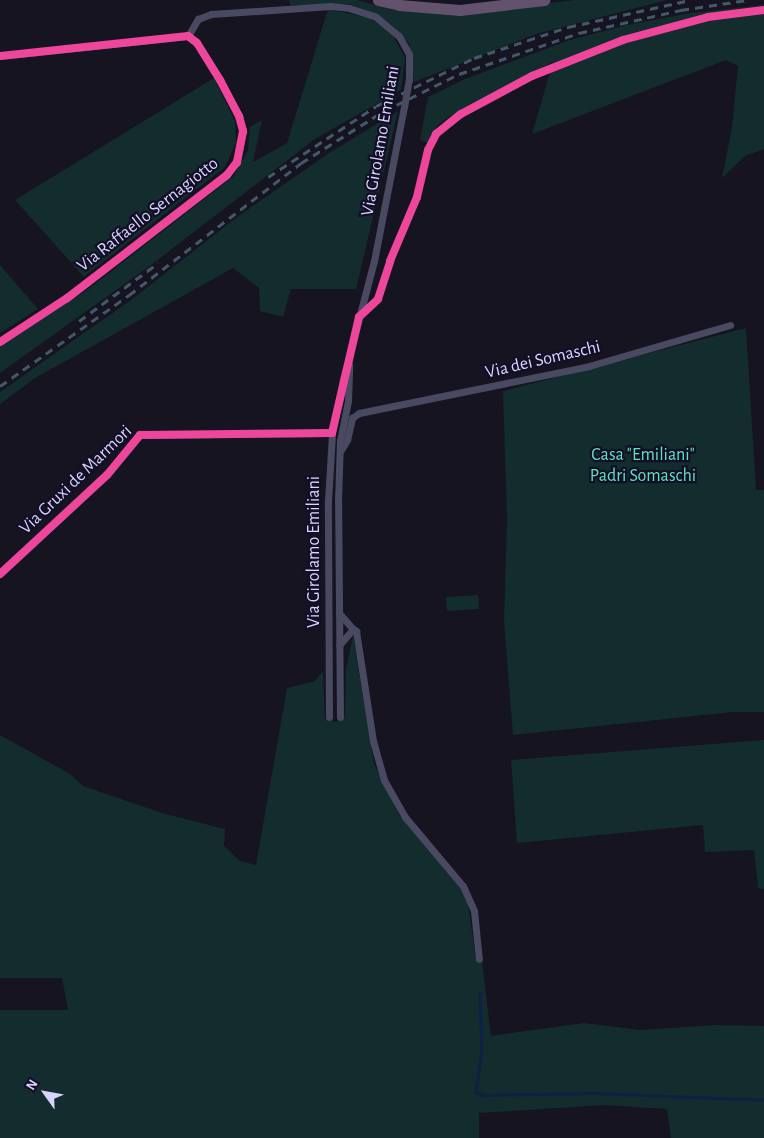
<!DOCTYPE html>
<style>
body{margin:0}
#map{position:relative;width:764px;height:1138px;overflow:hidden;background:#161421;font-family:"Alegreya Sans",sans-serif}
div>[style]{position:absolute}
[style*='--x']{left:calc(var(--x)*1px);top:calc(var(--y)*1px);width:calc(var(--w)*1px);rotate:calc(var(--a)*1deg)}
.green>*{inset:0;background:#132c2d}
.stream>*{height:2.5px;margin:-1.25px;padding:0 1.25px;transform-origin:1.25px;border-radius:1.25px;background:#0d2144}
.minor>*{height:7px;margin:-3.5px;padding:0 3.5px;transform-origin:3.5px;border-radius:3.5px;background:#4a4962}
.trunk>*{height:11px;margin:-5.5px;padding:0 5.5px;transform-origin:5.5px;border-radius:5.5px;background:#62526e}
.rail>*{height:2.5px;margin-top:-1.25px;transform-origin:0;background:repeating-linear-gradient(90deg,#43596b 0 8px,transparent 0 14px)}
.minor-bridge>*{height:7px;margin:-3.5px;padding:0 3.5px;transform-origin:3.5px;border-radius:3.5px;background:#4a4962}
.cycleway>*{height:8px;margin:-4px;padding:0 4px;transform-origin:4px;border-radius:4px;background:#ed469a}
span{translate:-50% -50%;white-space:nowrap;text-align:center;line-height:1.15;-webkit-text-stroke:4.5px #130f26;paint-order:stroke}
.street-label{font-size:18px;color:#d9d4ff}
.park-label{font-size:18px;color:#5fe0c0}
.north{position:absolute;left:20px;top:1068px;width:50px;height:50px;-webkit-text-stroke:4px #130f26;paint-order:stroke;rotate:302deg;font-size:14px;font-weight:700;line-height:20px;text-align:center;color:#d9d4ff}
.north::after{content:'';display:block;margin:auto;width:18px;height:22px;background:#d9d4ff;clip-path:polygon(50% 0,100% 100%,50% 72%,0 100%)}
</style>
<div id="map">
<div class="green">
<div style="clip-path:polygon(289px 0,357px 0,393px 10px,450px 14px,575px 0,667px 0,536px 34px,414px 82px,409px 43px,386px 20px,350px 4px,291px 5px)"></div>
<div style="clip-path:polygon(764px 5px,764px 149px,745px 156px,722px 178px,732px 128px,738px 66px,726px 60px,532px 134px,553px 62px,447px 118px,437px 126px,428px 143px,420px 140px,428px 97px,465px 79px,570px 40px,627px 25px,690px 13px)"></div>
<div style="clip-path:polygon(328px 9px,370px 18px,391px 32px,405px 58px,401px 90px,315px 139px,151px 265px,0 373px,0 347px,87px 290px,234px 176px,248px 150px,250px 127px,262px 120px,253px 162px,287px 143px)"></div>
<div style="clip-path:polygon(214px 78px,235px 121px,236px 143px,225px 167px,84px 277px,15px 200px)"></div>
<div style="clip-path:polygon(398px 111px,356px 289px,291px 289px,283px 317px,260px 311px,259px 288px,233px 268px,35px 378px,0 404px,0 392px,131px 300px,237px 217px,329px 153px)"></div>
<div style="clip-path:polygon(0 265px,38px 309px,0 333px)"></div>
<div style="clip-path:polygon(746px 328px,756px 490px,764px 490px,764px 712px,733px 712px,513px 735px,504px 621px,507px 518px,503px 391px)"></div>
<div style="clip-path:polygon(478px 595px,479px 609px,447px 611px,446px 597px)"></div>
<div style="clip-path:polygon(353px 636px,374px 764px,400px 816px,461px 889px,468px 903px,476px 960px,482px 961px,491px 1036px,584px 1023px,640px 1030px,717px 1025px,764px 1026px,764px 1138px,671px 1138px,667px 1109px,604px 1105px,479px 1113px,479px 1138px,0 1138px,0 1010px,68px 1010px,62px 978px,0 978px,0 735px,70px 774px,83px 786px,162px 813px,225px 829px,224px 846px,240px 861px,256px 865px,287px 688px,315px 681px,323px 671px,325px 719px,336px 722px,345px 717px,346px 669px)"></div>
<div style="clip-path:polygon(764px 740px,764px 889px,758px 888px,754px 850px,705px 852px,703px 825px,517px 843px,511px 760px)"></div>
</div>
<div class="stream">
<div style="--x:480;--y:993;--w:57;--a:88"></div>
<div style="--x:482;--y:1050;--w:42;--a:98.1"></div>
<div style="--x:476;--y:1092;--w:9;--a:21"></div>
<div style="--x:484;--y:1095;--w:109;--a:-1.1"></div>
<div style="--x:593;--y:1093;--w:171;--a:2.3"></div>
</div>
<div class="minor">
<div style="--x:188;--y:36;--w:20;--a:-60"></div>
<div style="--x:198;--y:19;--w:14;--a:-21"></div>
<div style="--x:211;--y:14;--w:120;--a:-3.8"></div>
<div style="--x:331;--y:6;--w:18;--a:6"></div>
<div style="--x:349;--y:8;--w:28;--a:18"></div>
<div style="--x:376;--y:17;--w:30;--a:40"></div>
<div style="--x:399;--y:36;--w:21;--a:61"></div>
<div style="--x:409;--y:54;--w:26;--a:90"></div>
<div style="--x:0;--y:56;--w:189;--a:-6.1"></div>
<div style="--x:188;--y:36;--w:11;--a:38"></div>
<div style="--x:197;--y:43;--w:44;--a:58.1"></div>
<div style="--x:220;--y:80;--w:41;--a:62.2"></div>
<div style="--x:239;--y:116;--w:16;--a:75"></div>
<div style="--x:243;--y:131;--w:32;--a:101"></div>
<div style="--x:237;--y:162;--w:16;--a:128"></div>
<div style="--x:227;--y:175;--w:202;--a:142.4"></div>
<div style="--x:67;--y:298;--w:80;--a:146.7"></div>
<div style="--x:341;--y:450;--w:12;--a:-59"></div>
<div style="--x:347;--y:440;--w:23;--a:-77"></div>
<div style="--x:352;--y:418;--w:9;--a:-36"></div>
<div style="--x:359;--y:413;--w:235;--a:-11.5"></div>
<div style="--x:589;--y:366;--w:147;--a:-16.2"></div>
<div style="--x:0;--y:574;--w:146;--a:-42.8"></div>
<div style="--x:107;--y:475;--w:52;--a:-50.5"></div>
<div style="--x:140;--y:435;--w:192;--a:-0.6"></div>
<div style="--x:339;--y:613;--w:21;--a:49"></div>
<div style="--x:353;--y:629;--w:21;--a:131"></div>
<div style="--x:353;--y:629;--w:4;--a:34"></div>
<div style="--x:356;--y:631;--w:111;--a:81.2"></div>
<div style="--x:373;--y:741;--w:41;--a:74.2"></div>
<div style="--x:384;--y:780;--w:43;--a:60.4"></div>
<div style="--x:405;--y:817;--w:90;--a:50"></div>
<div style="--x:463;--y:886;--w:27;--a:66"></div>
<div style="--x:474;--y:911;--w:48;--a:84.1"></div>
<div style="--x:329;--y:717;--w:216;--a:-90.3"></div>
<div style="--x:328;--y:501;--w:68;--a:-86.6"></div>
<div style="--x:332;--y:433;--w:55;--a:-78.5"></div>
<div style="--x:343;--y:379;--w:122;--a:-75.3"></div>
<div style="--x:374;--y:261;--w:157;--a:-79"></div>
<div style="--x:340;--y:717;--w:216;--a:-90.5"></div>
<div style="--x:338;--y:501;--w:60;--a:-88.1"></div>
<div style="--x:340;--y:441;--w:41;--a:-78.7"></div>
<div style="--x:348;--y:401;--w:36;--a:-88"></div>
</div>
<div class="trunk">
<div style="--x:378;--y:0;--w:22;--a:13"></div>
<div style="--x:399;--y:5;--w:61;--a:4.7"></div>
<div style="--x:460;--y:10;--w:85;--a:-6.8"></div>
</div>
<div class="rail">
<div style="--x:268;--y:177;--w:129;--a:-33.3"></div>
<div style="--x:376;--y:106;--w:109;--a:-26.1"></div>
<div style="--x:474;--y:58;--w:99;--a:-18.3"></div>
<div style="--x:568;--y:27;--w:125;--a:-12.5"></div>
<div style="--x:79;--y:321;--w:98;--a:-36.3"></div>
<div style="--x:0;--y:386;--w:158;--a:-35.2"></div>
<div style="--x:129;--y:295;--w:217;--a:-37.5"></div>
<div style="--x:301;--y:163;--w:98;--a:-32.1"></div>
<div style="--x:384;--y:111;--w:84;--a:-26.3"></div>
<div style="--x:459;--y:74;--w:127;--a:-18.9"></div>
<div style="--x:579;--y:33;--w:105;--a:-12.7"></div>
<div style="--x:681;--y:10;--w:67;--a:-8.6"></div>
</div>
<div class="minor-bridge">
<div style="--x:404;--y:107;--w:27;--a:-80"></div>
</div>
<div class="cycleway">
<div style="--x:0;--y:56;--w:189;--a:-6.1"></div>
<div style="--x:188;--y:36;--w:11;--a:38"></div>
<div style="--x:197;--y:43;--w:44;--a:58.1"></div>
<div style="--x:220;--y:80;--w:41;--a:62.2"></div>
<div style="--x:239;--y:116;--w:16;--a:75"></div>
<div style="--x:243;--y:131;--w:32;--a:101"></div>
<div style="--x:237;--y:162;--w:16;--a:128"></div>
<div style="--x:227;--y:175;--w:202;--a:142.4"></div>
<div style="--x:67;--y:298;--w:80;--a:146.7"></div>
<div style="--x:0;--y:574;--w:146;--a:-42.8"></div>
<div style="--x:107;--y:475;--w:52;--a:-50.5"></div>
<div style="--x:140;--y:435;--w:192;--a:-0.6"></div>
<div style="--x:332;--y:433;--w:119;--a:-76.9"></div>
<div style="--x:359;--y:317;--w:26;--a:-43"></div>
<div style="--x:378;--y:299;--w:40;--a:-72"></div>
<div style="--x:390;--y:261;--w:69;--a:-67.1"></div>
<div style="--x:417;--y:197;--w:48;--a:-76.8"></div>
<div style="--x:428;--y:150;--w:18;--a:-63"></div>
<div style="--x:436;--y:134;--w:32;--a:-39"></div>
<div style="--x:461;--y:114;--w:81;--a:-28.2"></div>
<div style="--x:532;--y:76;--w:98;--a:-21.6"></div>
<div style="--x:623;--y:40;--w:88;--a:-15.1"></div>
<div style="--x:708;--y:17;--w:56;--a:-7.1"></div>
</div>
<div class="street-label">
<span style="left:381px;top:141px;rotate:-80deg">Via Girolamo Emiliani</span>
<span style="left:148px;top:215px;rotate:-38deg">Via Raffaello Sernagiotto</span>
<span style="left:543px;top:360px;rotate:-13deg">Via dei Somaschi</span>
<span style="left:76px;top:480px;rotate:-44deg">Via Gruxi de Marmori</span>
<span style="left:314px;top:552px;rotate:-90deg">Via Girolamo Emiliani</span>
</div>
<div class="park-label">
<span style="left:643px;top:466px">Casa "Emiliani"<br>Padri Somaschi</span>
</div>
<div class="north">N</div>
</div>
